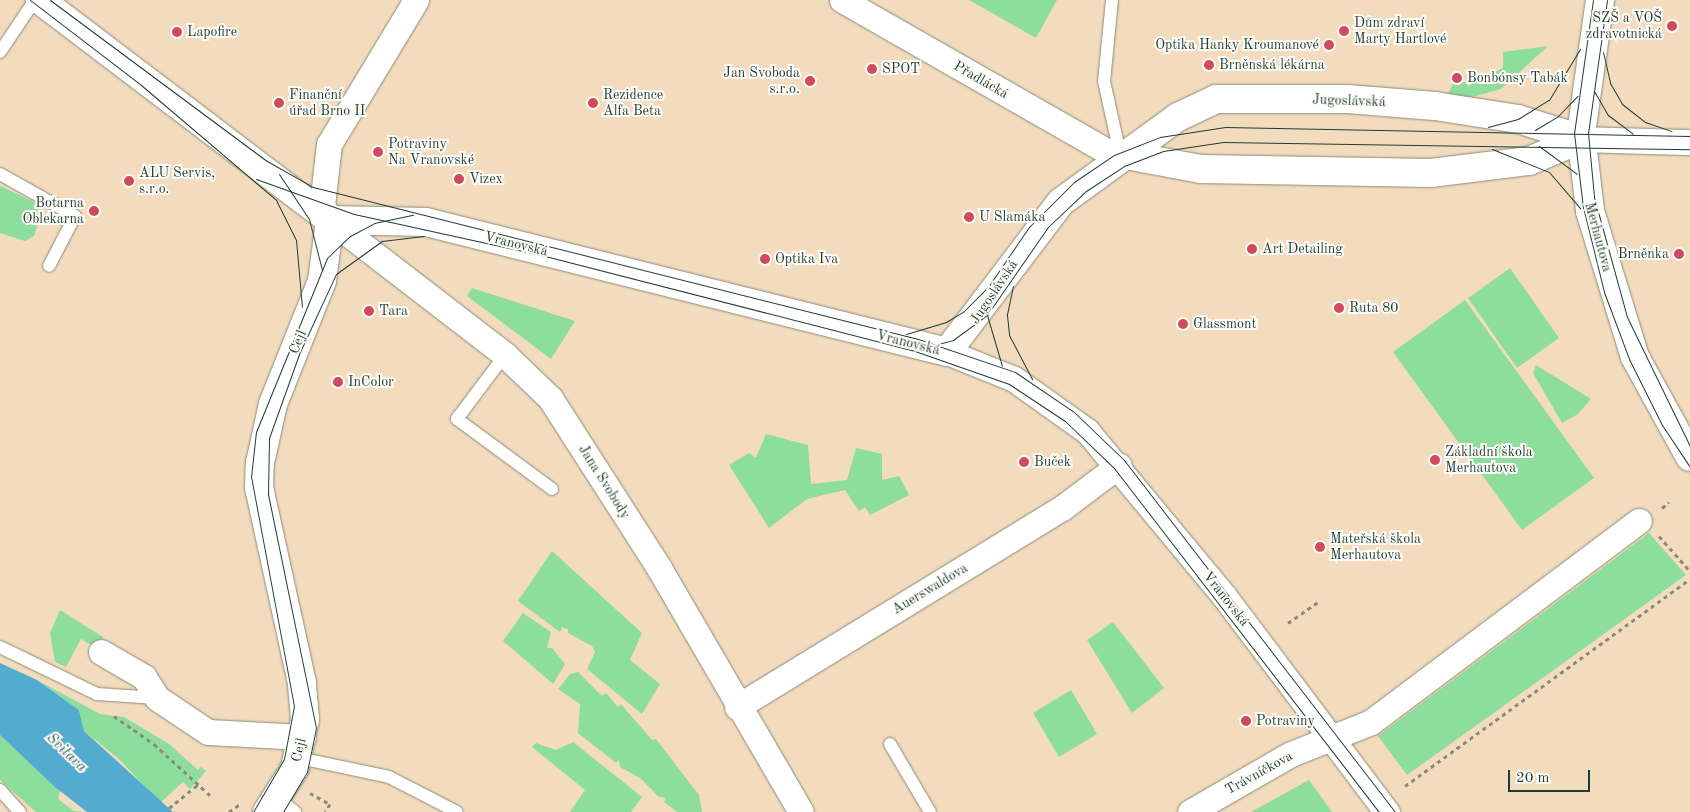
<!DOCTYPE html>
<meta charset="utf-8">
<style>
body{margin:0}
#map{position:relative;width:1690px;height:812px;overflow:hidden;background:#f3dcbe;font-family:"Old Standard TT",serif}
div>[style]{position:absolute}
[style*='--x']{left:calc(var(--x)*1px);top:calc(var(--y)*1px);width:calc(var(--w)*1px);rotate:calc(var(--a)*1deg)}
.green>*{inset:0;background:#8ddd9c}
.water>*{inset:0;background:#53acd0}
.path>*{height:3px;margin-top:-1.5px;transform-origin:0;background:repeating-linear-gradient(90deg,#898c79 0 4px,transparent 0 8px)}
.roads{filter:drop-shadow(0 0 1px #898c79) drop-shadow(0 0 1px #898c79)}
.service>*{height:12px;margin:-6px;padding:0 6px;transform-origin:6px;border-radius:6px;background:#fff}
.minor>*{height:25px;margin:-12.5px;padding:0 12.5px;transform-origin:12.5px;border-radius:12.5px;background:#fff}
.tertiary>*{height:28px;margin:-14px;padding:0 14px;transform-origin:14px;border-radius:14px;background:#fff}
.tram>*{height:1px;margin:-0.5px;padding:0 0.5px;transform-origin:0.5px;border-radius:0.5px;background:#1f3d34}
.dots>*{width:14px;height:14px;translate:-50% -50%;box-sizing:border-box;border:2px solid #fdfcf7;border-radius:50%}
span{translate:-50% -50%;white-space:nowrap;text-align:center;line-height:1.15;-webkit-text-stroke:4px #fdfcf7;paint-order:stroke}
.poi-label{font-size:14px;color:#1f3d34}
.right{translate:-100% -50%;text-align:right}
.left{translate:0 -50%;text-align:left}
.street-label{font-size:14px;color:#1f3d34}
.water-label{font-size:15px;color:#2f5e63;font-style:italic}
.scale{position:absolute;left:1508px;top:770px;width:82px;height:22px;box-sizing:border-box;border:2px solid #1f3d34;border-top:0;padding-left:6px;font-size:15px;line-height:18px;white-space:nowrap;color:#1f3d34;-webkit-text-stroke:4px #fdfcf7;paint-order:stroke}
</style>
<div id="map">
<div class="green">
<div style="clip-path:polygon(969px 0,1057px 0,1036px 38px)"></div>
<div style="clip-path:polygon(1548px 46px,1501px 89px,1465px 99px,1446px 97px,1454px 82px,1466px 82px,1468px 86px,1503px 68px,1503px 52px)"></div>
<div style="clip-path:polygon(0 186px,32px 201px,42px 212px,34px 236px,25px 241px,0 233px)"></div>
<div style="clip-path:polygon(1510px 268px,1559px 338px,1517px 368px,1468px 298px)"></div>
<div style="clip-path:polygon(472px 288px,575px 321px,551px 359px,467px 296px)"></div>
<div style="clip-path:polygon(1465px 300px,1594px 478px,1522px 530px,1393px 352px)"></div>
<div style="clip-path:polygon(1536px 365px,1591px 399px,1578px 414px,1562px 423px,1533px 373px)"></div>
<div style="clip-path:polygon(766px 434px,808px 445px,811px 484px,847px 480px,856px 448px,882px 454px,882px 480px,899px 476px,909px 495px,870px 515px,865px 507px,859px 511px,845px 490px,807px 499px,769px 528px,729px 465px,749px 453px,756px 458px)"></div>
<div style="clip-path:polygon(1649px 533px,1686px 575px,1407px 775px,1378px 736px)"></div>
<div style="clip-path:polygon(552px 551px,642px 633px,630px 660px,660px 684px,642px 714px,587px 669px,595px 652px,592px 646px,568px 633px,568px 629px,562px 627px,560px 632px,518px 601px)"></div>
<div style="clip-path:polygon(60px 610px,103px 637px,97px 648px,81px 639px,66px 667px,55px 662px,50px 633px)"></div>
<div style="clip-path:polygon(523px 613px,551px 632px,547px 648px,552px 648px,565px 664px,553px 684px,503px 641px)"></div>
<div style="clip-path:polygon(1113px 622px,1164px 688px,1132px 713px,1087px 640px)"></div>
<div style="clip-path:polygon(578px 672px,602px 696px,606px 693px,618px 707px,621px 704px,652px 740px,656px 739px,699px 795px,702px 812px,677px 812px,664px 802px,666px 798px,659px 797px,640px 778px,620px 767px,619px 760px,616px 763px,578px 733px,580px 704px,558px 689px,570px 674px)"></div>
<div style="clip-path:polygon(37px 680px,100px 714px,124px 717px,169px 744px,198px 770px,201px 767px,206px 771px,190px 789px,183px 782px,160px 803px,119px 759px,84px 731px,79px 710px)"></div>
<div style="clip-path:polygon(1071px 690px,1097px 734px,1059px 757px,1033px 713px)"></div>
<div style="clip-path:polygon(0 735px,60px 791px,58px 799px,74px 811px,87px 812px,36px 812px,0 780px)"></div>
<div style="clip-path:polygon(573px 742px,642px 797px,631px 812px,570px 812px,585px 790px,532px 747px,536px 743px,556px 750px)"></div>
<div style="clip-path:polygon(1309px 780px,1332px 812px,1251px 812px)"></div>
</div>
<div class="water">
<div style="clip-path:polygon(0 663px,37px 680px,79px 710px,84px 731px,173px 812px,87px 812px,55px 787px,0 735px)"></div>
</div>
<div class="path">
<div style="--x:1662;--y:508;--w:9;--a:-41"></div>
<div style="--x:1659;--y:536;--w:47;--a:48.5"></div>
<div style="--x:1288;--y:623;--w:38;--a:-35"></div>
<div style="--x:114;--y:716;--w:49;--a:35"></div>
<div style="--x:154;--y:744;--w:79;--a:42.4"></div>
<div style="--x:1405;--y:786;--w:352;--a:-36"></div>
<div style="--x:310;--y:793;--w:23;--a:29"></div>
<div style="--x:330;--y:804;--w:9;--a:122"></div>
<div style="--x:169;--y:808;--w:38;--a:-39"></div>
<div style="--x:229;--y:812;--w:14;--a:-36"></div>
</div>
<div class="roads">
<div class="service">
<div style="--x:1112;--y:0;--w:81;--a:95.6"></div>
<div style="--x:1104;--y:81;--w:79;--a:77.6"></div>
<div style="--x:0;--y:52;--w:63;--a:-56.1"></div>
<div style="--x:0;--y:174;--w:86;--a:29.2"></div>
<div style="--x:75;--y:216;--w:56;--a:117.5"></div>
<div style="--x:505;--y:355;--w:80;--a:126.9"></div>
<div style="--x:457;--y:419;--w:118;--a:36.4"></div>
<div style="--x:0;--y:647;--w:108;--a:25.9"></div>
<div style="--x:97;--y:694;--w:60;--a:3.8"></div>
<div style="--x:890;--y:744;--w:79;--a:59.5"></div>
<div style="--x:299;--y:758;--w:92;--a:11.9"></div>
<div style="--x:389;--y:777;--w:76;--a:27.2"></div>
<div style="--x:0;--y:790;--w:30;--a:48"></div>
<div style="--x:279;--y:799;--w:21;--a:39"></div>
</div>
<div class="minor">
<div style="--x:416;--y:0;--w:168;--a:121.1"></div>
<div style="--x:329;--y:144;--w:61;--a:96.5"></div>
<div style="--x:322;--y:205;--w:17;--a:62"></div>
<div style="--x:330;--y:220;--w:221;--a:37.6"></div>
<div style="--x:505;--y:355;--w:62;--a:43.7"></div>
<div style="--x:550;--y:398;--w:202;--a:57.3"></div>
<div style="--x:659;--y:568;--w:282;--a:59.8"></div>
<div style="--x:842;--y:0;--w:321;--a:29.7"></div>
<div style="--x:1581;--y:139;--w:109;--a:1.6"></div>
<div style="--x:947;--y:352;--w:72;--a:21.9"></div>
<div style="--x:1014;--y:379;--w:90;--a:35.5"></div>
<div style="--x:1087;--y:431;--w:214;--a:50.3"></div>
<div style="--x:1224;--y:596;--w:271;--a:53"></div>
<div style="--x:101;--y:652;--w:50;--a:30.2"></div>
<div style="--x:144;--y:677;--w:25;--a:58"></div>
<div style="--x:157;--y:698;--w:61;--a:33.7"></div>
<div style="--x:208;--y:732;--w:95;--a:3"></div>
<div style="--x:737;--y:707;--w:381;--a:-31.5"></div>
<div style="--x:1062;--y:508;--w:71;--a:-37"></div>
<div style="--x:1190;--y:812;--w:116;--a:-29.9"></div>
<div style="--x:1291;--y:754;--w:86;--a:-21.8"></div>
<div style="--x:1371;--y:722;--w:335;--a:-36.9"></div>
</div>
<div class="tertiary">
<div style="--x:40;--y:0;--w:364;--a:37.2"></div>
<div style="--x:1600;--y:0;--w:134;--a:98.1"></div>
<div style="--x:1581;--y:133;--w:79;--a:83.4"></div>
<div style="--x:1590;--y:211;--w:153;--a:72.9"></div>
<div style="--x:1635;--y:357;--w:114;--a:61.2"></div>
<div style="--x:1131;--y:156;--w:71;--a:10.5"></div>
<div style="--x:1201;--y:169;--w:230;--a:1"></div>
<div style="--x:1431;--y:173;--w:99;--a:-7"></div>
<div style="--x:1529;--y:161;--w:56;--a:-22.9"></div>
<div style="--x:330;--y:220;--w:96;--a:1.2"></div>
<div style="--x:426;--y:222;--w:537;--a:14.01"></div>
<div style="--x:947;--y:352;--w:188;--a:-52.8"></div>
<div style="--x:1061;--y:202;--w:145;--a:-36"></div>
<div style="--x:1178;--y:117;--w:42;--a:-25.3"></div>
<div style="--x:1216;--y:99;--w:132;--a:0"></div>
<div style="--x:1348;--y:99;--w:87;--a:4.6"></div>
<div style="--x:1435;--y:106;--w:84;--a:8.9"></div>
<div style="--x:1518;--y:119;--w:66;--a:17.6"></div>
<div style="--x:267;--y:812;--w:52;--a:-57.5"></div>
<div style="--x:295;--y:768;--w:50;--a:-78.5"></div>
<div style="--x:305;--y:719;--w:36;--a:-95"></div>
<div style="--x:302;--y:683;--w:201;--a:-102.4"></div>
<div style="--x:259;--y:487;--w:24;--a:-88"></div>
<div style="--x:260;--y:463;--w:60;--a:-77.6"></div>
<div style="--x:273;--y:404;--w:132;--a:-68.3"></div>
<div style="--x:322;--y:281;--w:62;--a:-82.5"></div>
</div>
</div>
<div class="tram">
<div style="--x:30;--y:0;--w:140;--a:37.4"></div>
<div style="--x:141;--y:85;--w:177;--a:40.4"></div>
<div style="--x:276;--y:200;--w:45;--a:63.4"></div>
<div style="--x:296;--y:240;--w:67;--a:84.9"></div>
<div style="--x:50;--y:0;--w:270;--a:36.6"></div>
<div style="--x:267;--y:161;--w:53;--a:29.5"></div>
<div style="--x:313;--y:187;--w:624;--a:14.1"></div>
<div style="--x:918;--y:339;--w:102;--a:18.8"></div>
<div style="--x:1015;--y:372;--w:71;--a:34.1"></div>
<div style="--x:1074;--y:412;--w:69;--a:43.8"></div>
<div style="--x:1124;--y:460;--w:444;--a:52.4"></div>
<div style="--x:1593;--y:0;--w:134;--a:98.1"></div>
<div style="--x:1574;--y:133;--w:75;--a:83.1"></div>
<div style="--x:1583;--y:207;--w:88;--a:76.1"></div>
<div style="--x:1604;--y:292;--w:72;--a:69.5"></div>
<div style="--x:1629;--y:359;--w:74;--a:63.4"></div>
<div style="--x:1662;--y:425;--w:50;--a:56.3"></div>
<div style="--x:1607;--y:0;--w:134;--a:98.1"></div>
<div style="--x:1588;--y:133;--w:64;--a:84.6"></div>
<div style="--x:1594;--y:197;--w:124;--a:74.6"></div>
<div style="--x:1627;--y:317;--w:144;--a:64"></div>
<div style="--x:1603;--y:52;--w:32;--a:77"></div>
<div style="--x:1610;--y:83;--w:24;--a:60"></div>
<div style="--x:1622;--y:104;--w:29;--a:38"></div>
<div style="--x:1645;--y:122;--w:28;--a:19"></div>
<div style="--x:1594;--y:91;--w:28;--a:60"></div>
<div style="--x:1608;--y:115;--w:31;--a:37"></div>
<div style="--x:1488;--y:127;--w:31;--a:-15"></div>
<div style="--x:1518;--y:119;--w:36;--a:-32"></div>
<div style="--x:1549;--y:100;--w:60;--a:-58.7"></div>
<div style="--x:1535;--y:130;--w:27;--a:-31"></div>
<div style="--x:1558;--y:116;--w:28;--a:-46"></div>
<div style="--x:1539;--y:146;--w:47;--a:36.4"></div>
<div style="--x:1492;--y:149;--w:61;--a:22"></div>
<div style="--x:1549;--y:172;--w:48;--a:49.3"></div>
<div style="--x:279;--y:174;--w:54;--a:56.3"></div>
<div style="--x:309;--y:219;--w:53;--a:75.7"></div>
<div style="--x:256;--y:179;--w:104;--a:19.7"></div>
<div style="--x:354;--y:214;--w:196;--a:12.4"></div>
<div style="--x:545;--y:256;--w:379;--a:14.4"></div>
<div style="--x:912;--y:350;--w:103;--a:19.3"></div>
<div style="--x:1009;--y:384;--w:67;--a:33.5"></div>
<div style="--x:1065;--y:421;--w:68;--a:43.8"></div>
<div style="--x:1114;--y:468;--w:434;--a:52.4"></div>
<div style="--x:997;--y:281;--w:35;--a:106"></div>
<div style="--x:987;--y:315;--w:53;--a:73.6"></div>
<div style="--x:1013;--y:286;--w:30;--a:102"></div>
<div style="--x:1007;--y:315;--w:20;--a:84"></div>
<div style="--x:1009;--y:335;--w:50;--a:62.4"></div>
<div style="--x:906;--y:334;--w:42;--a:-16.7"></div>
<div style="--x:946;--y:322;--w:21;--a:-31"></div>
<div style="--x:964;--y:311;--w:34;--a:-45"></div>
<div style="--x:988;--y:287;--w:73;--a:-55.7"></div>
<div style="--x:1029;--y:227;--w:64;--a:-45"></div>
<div style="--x:1074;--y:182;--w:48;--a:-34"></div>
<div style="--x:1114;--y:155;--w:49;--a:-21.4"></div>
<div style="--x:1160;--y:137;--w:66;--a:-8.7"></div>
<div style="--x:1225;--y:127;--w:465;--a:1.1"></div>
<div style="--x:938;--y:344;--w:16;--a:-15"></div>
<div style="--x:953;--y:340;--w:42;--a:-36.3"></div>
<div style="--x:987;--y:315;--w:107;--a:-55.3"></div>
<div style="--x:1048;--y:227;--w:52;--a:-43.5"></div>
<div style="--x:1086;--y:191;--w:45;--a:-33.3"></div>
<div style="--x:1124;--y:166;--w:42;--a:-21"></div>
<div style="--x:1163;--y:151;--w:61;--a:-8.5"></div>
<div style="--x:1223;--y:142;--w:467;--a:0.9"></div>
<div style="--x:253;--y:812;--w:61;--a:-59.7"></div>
<div style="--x:284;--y:759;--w:54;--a:-79.3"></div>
<div style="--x:294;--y:706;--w:233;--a:-100.6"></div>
<div style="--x:251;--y:477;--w:45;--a:-83.7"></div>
<div style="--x:256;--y:432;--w:188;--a:-67.8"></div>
<div style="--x:327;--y:258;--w:32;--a:-44"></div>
<div style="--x:350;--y:236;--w:27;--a:-28"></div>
<div style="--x:374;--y:223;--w:40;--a:-12"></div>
<div style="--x:283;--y:812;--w:47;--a:-59"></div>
<div style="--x:307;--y:772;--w:45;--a:-78.4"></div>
<div style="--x:316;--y:728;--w:238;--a:-101.6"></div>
<div style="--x:268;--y:495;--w:57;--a:-89"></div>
<div style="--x:269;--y:438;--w:89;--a:-70.3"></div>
<div style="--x:299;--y:354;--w:88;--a:-65.2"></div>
<div style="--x:336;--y:274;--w:57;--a:-35.7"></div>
<div style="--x:382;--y:241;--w:42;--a:-6.8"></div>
</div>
<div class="dots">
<div style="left:1672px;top:26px;background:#d1495b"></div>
<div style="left:1344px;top:31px;background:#d1495b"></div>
<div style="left:177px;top:32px;background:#d1495b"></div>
<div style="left:1329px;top:45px;background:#d1495b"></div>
<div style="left:1209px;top:65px;background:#d1495b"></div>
<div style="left:872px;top:69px;background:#d1495b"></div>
<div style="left:1457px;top:78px;background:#d1495b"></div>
<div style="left:810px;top:81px;background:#d1495b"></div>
<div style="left:279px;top:103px;background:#d1495b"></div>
<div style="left:593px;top:103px;background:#d1495b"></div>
<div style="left:378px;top:152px;background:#d1495b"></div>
<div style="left:459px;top:179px;background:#d1495b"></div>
<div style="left:129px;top:181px;background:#d1495b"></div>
<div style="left:94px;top:211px;background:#d1495b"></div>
<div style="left:969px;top:217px;background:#d1495b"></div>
<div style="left:1252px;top:249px;background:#d1495b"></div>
<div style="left:1679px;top:254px;background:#d1495b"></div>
<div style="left:765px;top:259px;background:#d1495b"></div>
<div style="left:1339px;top:308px;background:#d1495b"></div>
<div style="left:369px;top:311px;background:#d1495b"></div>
<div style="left:1183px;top:324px;background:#d1495b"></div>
<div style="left:338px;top:382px;background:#d1495b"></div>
<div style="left:1435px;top:460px;background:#d1495b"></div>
<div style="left:1024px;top:462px;background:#d1495b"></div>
<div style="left:1320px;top:547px;background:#d1495b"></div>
<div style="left:1246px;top:721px;background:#d1495b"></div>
</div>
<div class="poi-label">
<span class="right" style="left:1662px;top:26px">SZŠ a VOŠ<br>zdravotnická</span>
<span class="left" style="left:1354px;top:31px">Dům zdraví<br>Marty Hartlové</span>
<span class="left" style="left:187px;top:32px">Lapofire</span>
<span class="right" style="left:1319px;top:45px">Optika Hanky Kroumanové</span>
<span class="left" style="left:1219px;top:65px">Brněnská lékárna</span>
<span class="left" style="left:882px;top:69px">SPOT</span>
<span class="right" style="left:800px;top:81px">Jan Svoboda<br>s.r.o.</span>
<span class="left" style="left:1467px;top:78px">Bonbónsy Tabák</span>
<span class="left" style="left:289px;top:103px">Finanční<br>úřad Brno II</span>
<span class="left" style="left:603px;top:103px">Rezidence<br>Alfa Beta</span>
<span class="left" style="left:388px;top:152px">Potraviny<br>Na Vranovské</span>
<span class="left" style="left:139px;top:181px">ALU Servis,<br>s.r.o.</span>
<span class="left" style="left:469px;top:179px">Vizex</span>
<span class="right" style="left:84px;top:211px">Botarna<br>Oblekarna</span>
<span class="left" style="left:979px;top:217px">U Slamáka</span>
<span class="left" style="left:1262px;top:249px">Art Detailing</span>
<span class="right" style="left:1669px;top:254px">Brněnka</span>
<span class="left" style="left:775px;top:259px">Optika Iva</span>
<span class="left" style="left:1349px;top:308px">Ruta 80</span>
<span class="left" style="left:379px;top:311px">Tara</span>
<span class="left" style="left:1193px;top:324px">Glassmont</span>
<span class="left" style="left:348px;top:382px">InColor</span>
<span class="left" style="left:1445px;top:460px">Základní škola<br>Merhautova</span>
<span class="left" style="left:1034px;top:462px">Buček</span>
<span class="left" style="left:1330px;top:547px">Mateřská škola<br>Merhautova</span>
<span class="left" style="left:1256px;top:721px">Potraviny</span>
</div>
<div class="street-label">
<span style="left:981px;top:80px;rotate:30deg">Přadlácká</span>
<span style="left:1349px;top:101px;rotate:2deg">Jugoslávská</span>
<span style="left:1598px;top:237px;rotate:75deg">Merhautova</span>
<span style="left:516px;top:244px;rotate:14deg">Vranovská</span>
<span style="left:994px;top:292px;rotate:-56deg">Jugoslávská</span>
<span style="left:298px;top:342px;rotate:-67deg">Cejl</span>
<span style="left:908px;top:343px;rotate:14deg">Vranovská</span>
<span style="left:604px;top:482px;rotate:58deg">Jana Svobody</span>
<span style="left:930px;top:589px;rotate:-31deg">Auerswaldova</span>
<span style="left:1226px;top:599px;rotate:52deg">Vranovská</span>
<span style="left:299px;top:750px;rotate:-76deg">Cejl</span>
<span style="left:1259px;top:773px;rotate:-29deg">Trávníčkova</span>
</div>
<div class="water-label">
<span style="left:66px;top:753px;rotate:44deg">Svitava</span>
</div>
<div class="scale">20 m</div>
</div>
